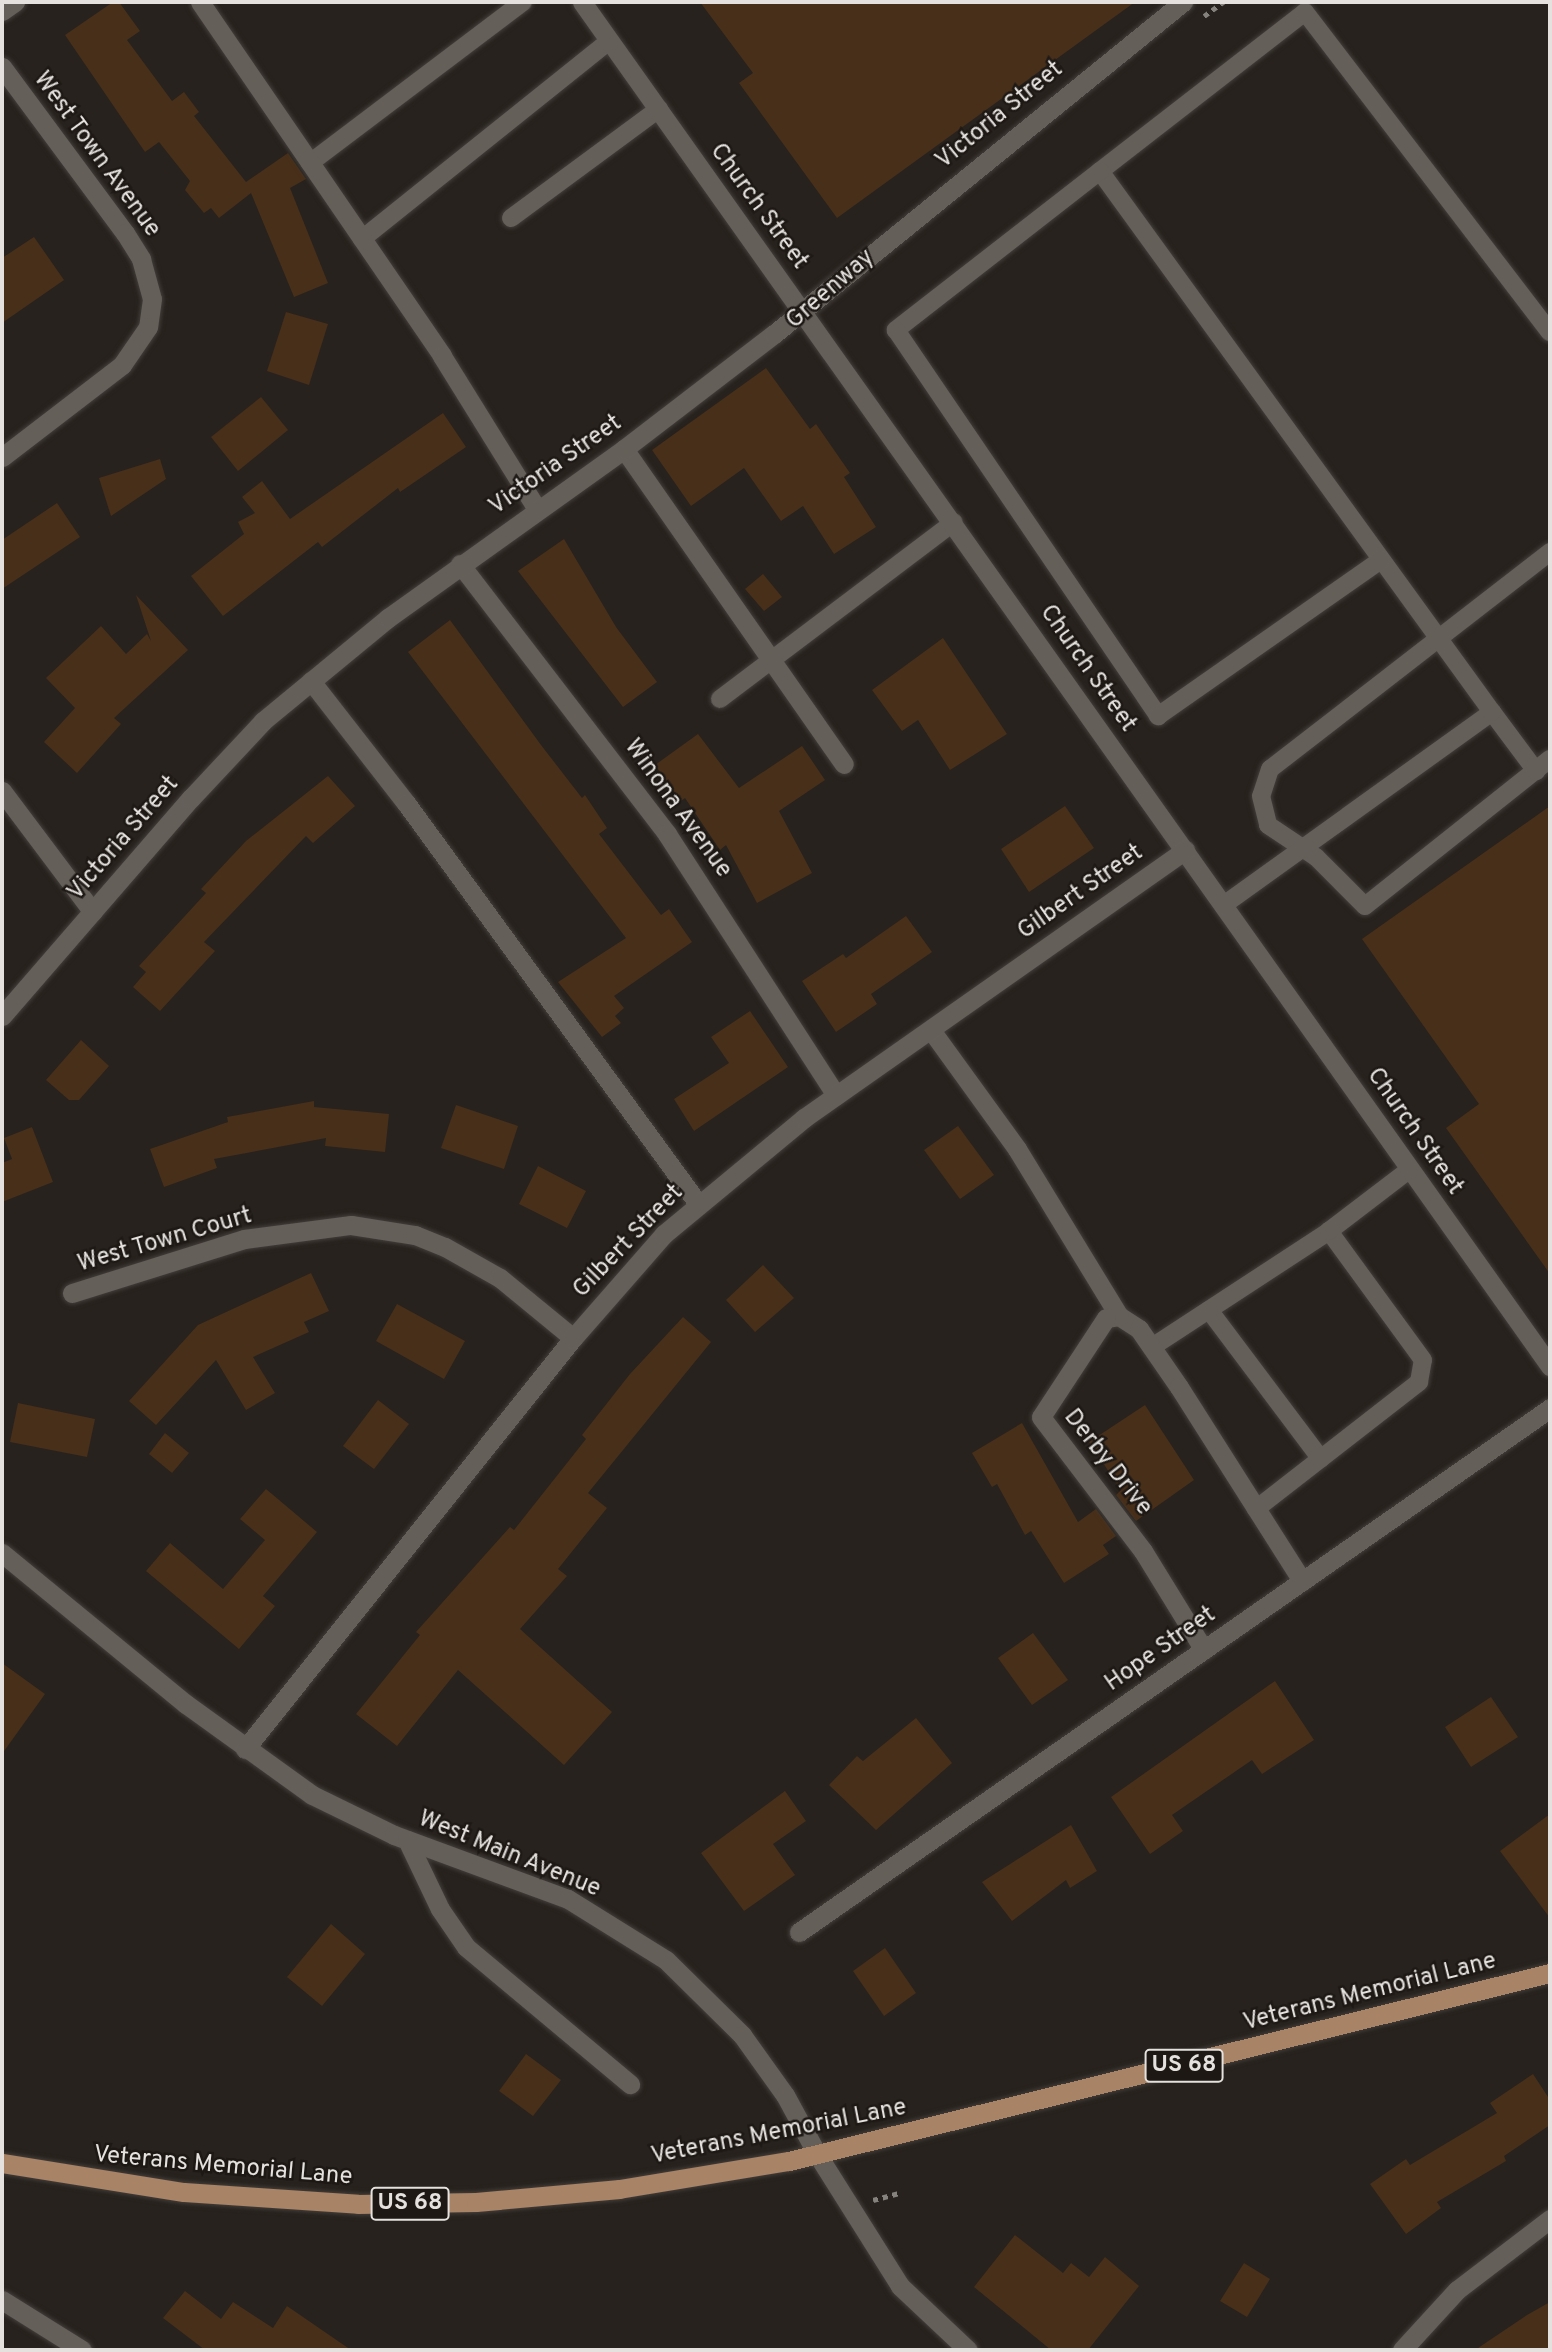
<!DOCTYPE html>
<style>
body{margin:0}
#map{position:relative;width:1552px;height:2352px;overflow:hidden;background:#27221d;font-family:Overpass,sans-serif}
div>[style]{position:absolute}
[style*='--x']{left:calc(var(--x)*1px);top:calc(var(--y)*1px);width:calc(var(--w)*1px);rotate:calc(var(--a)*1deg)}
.building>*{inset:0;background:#482f19}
.path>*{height:4.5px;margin-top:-2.25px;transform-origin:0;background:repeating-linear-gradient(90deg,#85817d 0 5px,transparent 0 10px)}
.roads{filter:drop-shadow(0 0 2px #433e3b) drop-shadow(0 0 2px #433e3b)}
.service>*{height:18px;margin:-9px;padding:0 9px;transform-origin:9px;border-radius:9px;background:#655f5a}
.minor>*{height:19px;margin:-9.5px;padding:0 9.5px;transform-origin:9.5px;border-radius:9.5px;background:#655f5a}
.tertiary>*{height:19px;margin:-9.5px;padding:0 9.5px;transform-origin:9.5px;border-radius:9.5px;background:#655f5a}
.primary>*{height:19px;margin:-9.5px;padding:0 9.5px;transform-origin:9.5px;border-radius:9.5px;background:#a88365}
span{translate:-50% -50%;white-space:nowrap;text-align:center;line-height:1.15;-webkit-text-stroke:5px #1d1814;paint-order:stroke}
.shield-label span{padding:2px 5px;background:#1d1814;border:2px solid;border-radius:5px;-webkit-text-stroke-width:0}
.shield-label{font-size:23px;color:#e4e1de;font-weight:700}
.street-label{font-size:24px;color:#e4e1de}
.frame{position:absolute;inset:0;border:4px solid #e4e1de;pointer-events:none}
</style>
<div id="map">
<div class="building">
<div style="clip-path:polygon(113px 2px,119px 2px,140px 31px,127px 40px,172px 101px,184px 92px,199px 112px,194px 116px,246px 182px,288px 153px,306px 179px,290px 188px,328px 283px,294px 297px,251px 193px,219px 218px,211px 208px,204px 213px,185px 190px,190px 181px,159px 142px,145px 152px,65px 35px)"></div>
<div style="clip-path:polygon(700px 2px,1135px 2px,837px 218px,739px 83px,753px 73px)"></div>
<div style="clip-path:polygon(34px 237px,64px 280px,2px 323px,2px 258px)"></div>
<div style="clip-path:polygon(286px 312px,328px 324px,309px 385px,267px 371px)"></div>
<div style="clip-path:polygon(766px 368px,810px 429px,816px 424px,850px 473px,844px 477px,876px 527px,834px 554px,803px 506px,781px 521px,744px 468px,691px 506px,652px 450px)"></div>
<div style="clip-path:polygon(261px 397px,288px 430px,238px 471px,211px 437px)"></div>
<div style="clip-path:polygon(443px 413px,466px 447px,400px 492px,398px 488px,322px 547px,318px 542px,223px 616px,191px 576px,244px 534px,238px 522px,255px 513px,242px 497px,262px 481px,290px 519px)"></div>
<div style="clip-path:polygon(160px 459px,166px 479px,111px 516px,99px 478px)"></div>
<div style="clip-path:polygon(57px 503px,80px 537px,2px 589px,2px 540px)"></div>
<div style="clip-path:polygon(564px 539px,616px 627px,657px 682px,623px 707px,518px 571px)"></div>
<div style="clip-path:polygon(763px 574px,782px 597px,764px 611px,745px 589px)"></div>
<div style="clip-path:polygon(136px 595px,188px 650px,114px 718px,121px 724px,77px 773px,44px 742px,75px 708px,46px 678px,101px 626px,126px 654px,147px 634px,151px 641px)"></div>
<div style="clip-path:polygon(450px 620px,541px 745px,582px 798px,585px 795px,607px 828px,599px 834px,661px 915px,669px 909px,692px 942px,614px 996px,624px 1008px,615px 1016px,621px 1023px,602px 1037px,558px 982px,626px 938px,408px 652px)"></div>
<div style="clip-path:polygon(943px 638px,1007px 734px,950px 770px,918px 720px,902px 731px,872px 690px)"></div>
<div style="clip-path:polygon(698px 734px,739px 788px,802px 746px,825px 780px,779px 811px,812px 873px,757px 903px,726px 845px,720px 850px,685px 798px,681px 801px,655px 765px)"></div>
<div style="clip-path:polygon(328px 776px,355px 806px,313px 843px,306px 836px,204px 942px,215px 951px,160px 1011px,133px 987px,146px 972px,139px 966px,206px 893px,201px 889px,246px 841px)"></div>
<div style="clip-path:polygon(1065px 806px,1094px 848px,1029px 892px,1001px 849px)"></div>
<div style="clip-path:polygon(1550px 806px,1550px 1274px,1446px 1128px,1479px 1104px,1362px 939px)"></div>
<div style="clip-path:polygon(906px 916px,932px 952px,871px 994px,877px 1004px,836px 1032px,802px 981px,843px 954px,846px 958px)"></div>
<div style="clip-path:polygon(750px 1011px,788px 1067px,694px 1131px,674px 1099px,729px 1063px,711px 1037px)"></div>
<div style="clip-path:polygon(81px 1040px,109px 1066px,79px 1100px,69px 1100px,46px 1080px)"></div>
<div style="clip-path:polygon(314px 1101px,314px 1107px,389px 1114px,385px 1152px,325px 1146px,326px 1138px,214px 1159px,217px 1168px,164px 1187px,150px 1149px,228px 1122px,227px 1117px)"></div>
<div style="clip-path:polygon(456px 1105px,518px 1126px,504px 1169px,441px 1148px)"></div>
<div style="clip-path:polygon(958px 1126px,994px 1175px,960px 1199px,924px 1150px)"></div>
<div style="clip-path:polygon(32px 1127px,53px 1182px,2px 1202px,2px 1163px,12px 1159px,4px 1138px)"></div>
<div style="clip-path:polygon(538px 1166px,586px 1191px,567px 1228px,519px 1204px)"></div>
<div style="clip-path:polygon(763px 1265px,794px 1298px,755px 1332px,726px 1300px)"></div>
<div style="clip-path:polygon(311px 1273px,329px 1311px,304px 1322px,309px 1332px,253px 1357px,275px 1393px,246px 1410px,216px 1360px,156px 1425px,129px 1401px,198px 1325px)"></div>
<div style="clip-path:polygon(397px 1304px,465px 1341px,444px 1379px,376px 1341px)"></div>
<div style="clip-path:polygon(683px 1317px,711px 1342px,588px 1493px,607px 1508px,558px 1569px,567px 1576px,520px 1629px,612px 1712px,564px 1765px,458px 1670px,397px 1746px,356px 1714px,420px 1635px,416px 1632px,510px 1527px,514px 1530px,586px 1439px,582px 1435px,630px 1374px)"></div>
<div style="clip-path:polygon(378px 1400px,409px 1424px,374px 1469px,343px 1446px)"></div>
<div style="clip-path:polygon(18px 1403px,95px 1419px,87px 1457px,10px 1442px)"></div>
<div style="clip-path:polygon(1145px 1405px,1194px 1480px,1136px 1521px,1116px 1495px,1121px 1490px,1089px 1442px)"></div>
<div style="clip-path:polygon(1022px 1423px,1078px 1522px,1096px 1509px,1116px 1536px,1103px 1545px,1109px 1554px,1064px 1583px,1031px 1531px,1025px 1535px,997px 1484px,992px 1487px,972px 1453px)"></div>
<div style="clip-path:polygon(165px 1433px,189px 1453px,172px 1473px,149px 1454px)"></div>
<div style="clip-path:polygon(266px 1489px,317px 1532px,263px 1596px,275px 1606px,239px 1649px,146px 1571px,170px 1543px,223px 1589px,265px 1540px,240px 1519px)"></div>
<div style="clip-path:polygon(1033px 1633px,1068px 1680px,1032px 1705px,998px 1658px)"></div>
<div style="clip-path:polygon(2px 1663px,45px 1694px,2px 1754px)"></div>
<div style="clip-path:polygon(1275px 1681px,1314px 1740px,1262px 1774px,1252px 1760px,1172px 1815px,1183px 1831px,1150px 1854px,1111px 1797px)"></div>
<div style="clip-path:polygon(1491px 1697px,1518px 1737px,1471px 1767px,1445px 1727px)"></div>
<div style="clip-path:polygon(916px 1718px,952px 1763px,876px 1830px,829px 1785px,857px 1756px,863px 1761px)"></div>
<div style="clip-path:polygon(785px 1791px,806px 1821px,773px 1844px,795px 1875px,744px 1911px,701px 1853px)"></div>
<div style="clip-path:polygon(1550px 1814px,1550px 1918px,1500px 1851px)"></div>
<div style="clip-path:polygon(1071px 1825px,1097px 1871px,1070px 1888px,1066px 1880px,1012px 1921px,982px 1882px)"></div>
<div style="clip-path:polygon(331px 1924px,365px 1954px,322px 2006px,287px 1977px)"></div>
<div style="clip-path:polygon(885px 1948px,916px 1993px,884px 2016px,853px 1971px)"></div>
<div style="clip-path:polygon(526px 2054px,561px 2080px,533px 2116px,499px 2091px)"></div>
<div style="clip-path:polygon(1533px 2074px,1550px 2100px,1550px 2125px,1504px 2156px,1506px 2161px,1437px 2202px,1441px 2208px,1406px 2234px,1370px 2184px,1406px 2159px,1410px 2165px,1497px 2113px,1490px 2103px)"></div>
<div style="clip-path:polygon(1015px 2235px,1063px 2273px,1071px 2263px,1089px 2277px,1105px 2257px,1139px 2286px,1088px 2350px,1051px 2350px,974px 2287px)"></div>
<div style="clip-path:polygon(1244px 2263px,1270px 2279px,1247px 2317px,1220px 2301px)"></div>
<div style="clip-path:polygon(185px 2291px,221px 2319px,233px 2302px,273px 2328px,287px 2306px,351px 2350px,205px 2350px,163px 2318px)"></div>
<div style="clip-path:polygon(1550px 2302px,1550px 2350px,1475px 2350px,1527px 2315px)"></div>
</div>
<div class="path">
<div style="--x:1204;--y:16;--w:24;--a:-36"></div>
<div style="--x:873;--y:2200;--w:27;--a:-15"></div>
</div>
<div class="roads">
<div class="service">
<div style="--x:310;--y:163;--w:267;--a:-37.1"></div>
<div style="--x:1100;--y:171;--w:259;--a:-37.8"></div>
<div style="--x:1305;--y:12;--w:403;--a:52.6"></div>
<div style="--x:511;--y:218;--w:184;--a:-36.4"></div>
<div style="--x:362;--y:239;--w:317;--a:-38.7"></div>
<div style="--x:1550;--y:552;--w:354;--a:142.2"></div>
<div style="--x:1270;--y:769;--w:28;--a:108"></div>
<div style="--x:1261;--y:796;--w:30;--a:76"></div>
<div style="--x:1268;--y:825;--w:58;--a:33.7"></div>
<div style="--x:1316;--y:857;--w:69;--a:45"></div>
<div style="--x:1365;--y:906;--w:236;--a:-38.5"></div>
<div style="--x:720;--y:699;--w:293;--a:-37.1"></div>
<div style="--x:1492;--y:712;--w:74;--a:53.3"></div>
<div style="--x:1225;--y:904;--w:329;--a:-35.7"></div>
<div style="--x:1492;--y:712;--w:668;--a:-125.93"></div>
<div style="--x:1100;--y:171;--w:259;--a:142.1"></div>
<div style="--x:896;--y:330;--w:467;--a:55.8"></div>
<div style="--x:1158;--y:716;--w:272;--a:-35"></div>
<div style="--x:1209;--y:1310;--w:186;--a:53.1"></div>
<div style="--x:1152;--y:1347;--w:212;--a:-33.2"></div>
<div style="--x:1256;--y:1509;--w:207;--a:-37.9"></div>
<div style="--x:1419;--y:1382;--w:22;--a:-80"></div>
<div style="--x:1423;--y:1360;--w:160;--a:-126.1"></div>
<div style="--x:1329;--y:1231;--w:102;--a:-37.4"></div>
</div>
<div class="minor">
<div style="--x:200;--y:2;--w:429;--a:55.6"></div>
<div style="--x:442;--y:356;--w:180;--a:58.2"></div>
<div style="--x:582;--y:2;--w:1673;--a:54.64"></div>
<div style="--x:2;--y:11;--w:16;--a:-35"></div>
<div style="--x:2;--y:67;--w:207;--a:53.5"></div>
<div style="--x:125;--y:233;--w:31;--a:58"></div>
<div style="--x:141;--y:259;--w:41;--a:74.6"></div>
<div style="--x:152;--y:299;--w:28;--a:98"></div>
<div style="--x:148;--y:327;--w:46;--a:124.4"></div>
<div style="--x:122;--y:365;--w:151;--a:142.5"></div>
<div style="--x:624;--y:449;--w:384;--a:55.1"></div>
<div style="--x:460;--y:564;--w:340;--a:52.5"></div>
<div style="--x:667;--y:834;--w:311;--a:57.1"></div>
<div style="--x:311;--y:681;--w:155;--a:52.1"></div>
<div style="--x:406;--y:803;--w:496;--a:53.9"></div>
<div style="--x:2;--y:791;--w:151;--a:53.1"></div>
<div style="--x:2;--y:1016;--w:289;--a:-49.1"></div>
<div style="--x:191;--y:798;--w:105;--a:-46.9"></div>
<div style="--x:263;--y:721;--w:162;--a:-39.5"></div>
<div style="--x:388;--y:618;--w:290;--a:-35.6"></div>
<div style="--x:624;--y:449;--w:189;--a:-37.5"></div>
<div style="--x:774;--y:334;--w:527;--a:-39.07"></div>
<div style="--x:931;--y:1030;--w:147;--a:54.1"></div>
<div style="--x:1017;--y:1149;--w:196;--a:58.6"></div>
<div style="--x:1119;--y:1316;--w:24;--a:33"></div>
<div style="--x:1139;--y:1329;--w:70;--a:55.4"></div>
<div style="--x:1179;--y:1387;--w:230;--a:57.6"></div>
<div style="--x:72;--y:1293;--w:180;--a:-17.4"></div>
<div style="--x:244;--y:1239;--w:108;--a:-7.5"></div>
<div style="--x:351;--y:1225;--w:65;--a:8.9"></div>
<div style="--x:415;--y:1235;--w:32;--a:22"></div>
<div style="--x:445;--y:1247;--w:63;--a:29.4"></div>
<div style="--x:500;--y:1278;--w:94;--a:39.4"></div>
<div style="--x:1119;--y:1316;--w:13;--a:171"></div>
<div style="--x:1106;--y:1318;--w:118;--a:123.3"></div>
<div style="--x:1041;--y:1417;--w:168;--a:52.7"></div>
<div style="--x:1143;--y:1551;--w:116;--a:58.4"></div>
<div style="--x:2;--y:1553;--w:238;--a:39.4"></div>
<div style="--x:186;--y:1704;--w:155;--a:35.8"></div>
<div style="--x:312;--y:1795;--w:91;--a:26"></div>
<div style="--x:394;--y:1835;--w:185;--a:20.2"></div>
<div style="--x:568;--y:1899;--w:115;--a:31.9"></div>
<div style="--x:666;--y:1960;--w:107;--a:44.6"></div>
<div style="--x:742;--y:2035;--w:74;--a:54.4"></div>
<div style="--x:785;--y:2095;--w:67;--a:61.5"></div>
<div style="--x:245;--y:1749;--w:526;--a:-51.41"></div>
<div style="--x:573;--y:1338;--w:138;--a:-48.8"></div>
<div style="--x:664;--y:1234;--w:182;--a:-39.6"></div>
<div style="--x:804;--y:1118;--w:466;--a:-35.1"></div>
<div style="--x:407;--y:1840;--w:76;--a:64.4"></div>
<div style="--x:440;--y:1909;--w:46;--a:55.6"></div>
<div style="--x:466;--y:1947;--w:214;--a:39.9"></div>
<div style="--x:799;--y:1932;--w:916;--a:-34.9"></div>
<div style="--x:2;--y:2300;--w:94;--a:32"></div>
<div style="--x:1402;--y:2350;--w:81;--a:-47.5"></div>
<div style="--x:1457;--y:2290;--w:117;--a:-37.4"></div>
</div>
<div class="tertiary">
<div style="--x:817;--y:2154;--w:156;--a:57.8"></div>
<div style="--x:900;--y:2286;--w:93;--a:43.3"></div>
</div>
<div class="primary">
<div style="--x:2;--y:2163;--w:184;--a:9.1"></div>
<div style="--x:184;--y:2192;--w:174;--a:3.9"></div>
<div style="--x:358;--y:2204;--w:118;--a:-1"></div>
<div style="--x:476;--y:2202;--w:144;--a:-5.2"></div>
<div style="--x:619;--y:2189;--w:172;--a:-9.4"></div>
<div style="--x:789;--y:2161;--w:784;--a:-13.88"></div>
</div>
</div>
<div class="shield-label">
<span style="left:1184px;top:2066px">US 68</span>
<span style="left:410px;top:2204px">US 68</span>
</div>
<div class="street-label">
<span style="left:1000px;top:116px;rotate:-39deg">Victoria Street</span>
<span style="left:96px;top:155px;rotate:54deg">West Town Avenue</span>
<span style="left:758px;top:207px;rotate:54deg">Church Street</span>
<span style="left:831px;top:290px;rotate:-41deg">Greenway</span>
<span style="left:556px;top:466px;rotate:-35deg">Victoria Street</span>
<span style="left:1087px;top:669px;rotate:55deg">Church Street</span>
<span style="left:677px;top:809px;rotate:54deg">Winona Avenue</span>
<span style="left:124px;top:839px;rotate:-49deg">Victoria Street</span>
<span style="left:1081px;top:893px;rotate:-35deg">Gilbert Street</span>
<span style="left:1414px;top:1132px;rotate:55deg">Church Street</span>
<span style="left:165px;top:1241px;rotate:-16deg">West Town Court</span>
<span style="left:629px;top:1242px;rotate:-46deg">Gilbert Street</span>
<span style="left:1107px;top:1463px;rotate:52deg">Derby Drive</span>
<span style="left:1161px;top:1650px;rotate:-35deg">Hope Street</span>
<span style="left:509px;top:1855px;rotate:22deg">West Main Avenue</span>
<span style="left:1370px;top:1993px;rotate:-14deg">Veterans Memorial Lane</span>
<span style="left:779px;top:2133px;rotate:-11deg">Veterans Memorial Lane</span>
<span style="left:223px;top:2167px;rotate:5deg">Veterans Memorial Lane</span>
</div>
<div class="frame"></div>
</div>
